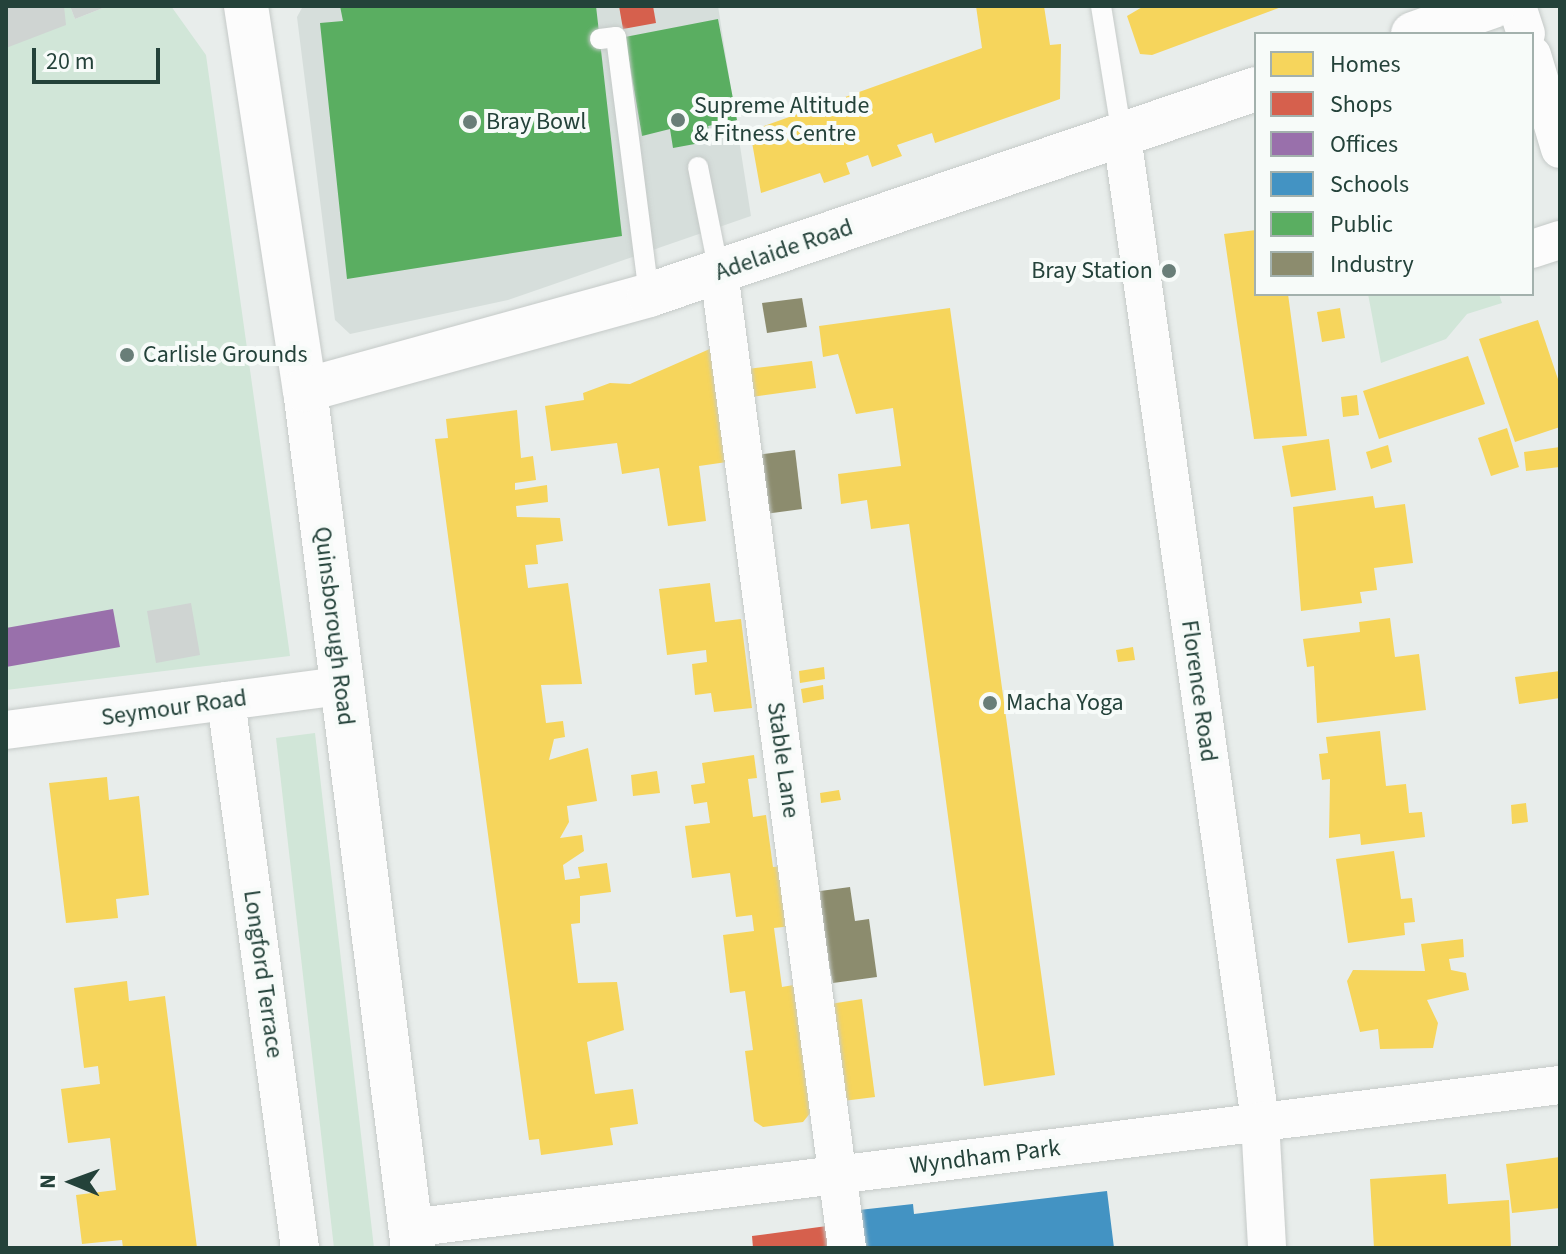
<!DOCTYPE html>
<style>
body{margin:0}
#map{position:relative;width:1566px;height:1254px;overflow:hidden;background:#e8edeb;font-family:"Source Sans 3",sans-serif}
div>[style]{position:absolute}
[style*='--x']{left:calc(var(--x)*1px);top:calc(var(--y)*1px);width:calc(var(--w)*1px);rotate:calc(var(--a)*1deg)}
.built>*{inset:0;background:#d6dedb}
.green>*{inset:0;background:#d1e6d8}
.homes>*{inset:0;background:#f6d55c}
.shops>*{inset:0;background:#d6604d}
.offices>*{inset:0;background:#9970ab}
.schools>*{inset:0;background:#4393c3}
.public>*{inset:0;background:#5aae61}
.industry>*{inset:0;background:#8c8c6e}
.building>*{inset:0;background:#cfd4d2}
.roads{filter:drop-shadow(0 0 2px #c5cac8) drop-shadow(0 0 2px #c5cac8)}
.service>*{height:20px;margin:-10px;padding:0 10px;transform-origin:10px;border-radius:10px;background:#fcfcfc}
.minor>*{height:38px;margin:-19px;padding:0 19px;transform-origin:19px;border-radius:19px;background:#fcfcfc}
.tertiary>*{height:44px;margin:-22px;padding:0 22px;transform-origin:22px;border-radius:22px;background:#fcfcfc}
.secondary>*{height:44px;margin:-22px;padding:0 22px;transform-origin:22px;border-radius:22px;background:#fcfcfc}
.dots>*{width:22px;height:22px;translate:-50% -50%;box-sizing:border-box;border:4px solid #f7fbf9;border-radius:50%}
span{translate:-50% -50%;white-space:nowrap;text-align:center;line-height:1.15;-webkit-text-stroke:8px #f7fbf9;paint-order:stroke}
.poi-label{font-size:24px;color:#24423a}
.left{translate:0 -50%;text-align:left}
.right{translate:-100% -50%;text-align:right}
.street-label{font-size:24px;color:#24423a}
.frame{position:absolute;inset:0;border:8px solid #24423a;pointer-events:none}
.legend{position:absolute;left:1254px;top:32px;width:280px;height:264px;box-sizing:border-box;background:#f7fbf9;border:2px solid #a3b1ad;margin:0;padding:10px 14px;list-style:none;font-size:24px;color:#24423a}
.legend li{display:flex;align-items:center;gap:16px;height:40px}
.legend b{width:40px;border:2px solid #a3b1ad}
.north{position:absolute;left:32px;top:1142px;width:80px;height:80px;-webkit-text-stroke:6px #f7fbf9;paint-order:stroke;rotate:271deg;font-size:22px;font-weight:700;line-height:32px;text-align:center;color:#24423a}
.north::after{content:'';display:block;margin:auto;width:28px;height:36px;background:#24423a;clip-path:polygon(50% 0,100% 100%,50% 72%,0 100%)}
.scale{position:absolute;left:32px;top:48px;width:128px;height:36px;box-sizing:border-box;border:4px solid #24423a;border-top:0;padding-left:10px;font-size:24px;line-height:28px;white-space:nowrap;color:#24423a;-webkit-text-stroke:6px #f7fbf9;paint-order:stroke}
</style>
<div id="map">
<div class="built">
<div style="clip-path:polygon(303px 6px,718px 6px,751px 216px,508px 300px,350px 334px,335px 320px,297px 17px)"></div>
</div>
<div class="green">
<div style="clip-path:polygon(6px 6px,70px 6px,75px 19px,108px 6px,171px 6px,206px 55px,290px 656px,6px 690px)"></div>
<div style="clip-path:polygon(1368px 294px,1499px 294px,1502px 303px,1467px 314px,1446px 339px,1381px 363px)"></div>
<div style="clip-path:polygon(315px 733px,374px 1248px,334px 1248px,276px 738px)"></div>
</div>
<div class="homes">
<div style="clip-path:polygon(976px 6px,1044px 6px,1050px 45px,1061px 44px,1060px 99px,935px 143px,932px 133px,897px 145px,902px 156px,872px 167px,868px 155px,846px 163px,850px 174px,824px 183px,820px 173px,761px 193px,750px 131px,982px 48px)"></div>
<div style="clip-path:polygon(1144px 6px,1284px 6px,1152px 55px,1140px 54px,1127px 16px)"></div>
<div style="clip-path:polygon(1256px 230px,1256px 294px,1288px 294px,1307px 436px,1254px 439px,1224px 234px)"></div>
<div style="clip-path:polygon(950px 308px,1055px 1075px,984px 1086px,909px 524px,871px 529px,867px 500px,841px 504px,838px 474px,901px 466px,893px 408px,856px 414px,838px 354px,823px 357px,819px 326px)"></div>
<div style="clip-path:polygon(1340px 308px,1345px 338px,1322px 342px,1317px 312px)"></div>
<div style="clip-path:polygon(1538px 320px,1560px 385px,1560px 427px,1515px 442px,1479px 339px)"></div>
<div style="clip-path:polygon(712px 348px,727px 462px,699px 466px,706px 521px,668px 526px,659px 468px,622px 474px,617px 443px,551px 451px,545px 406px,584px 400px,583px 393px,610px 383px,630px 384px)"></div>
<div style="clip-path:polygon(1468px 356px,1485px 404px,1379px 439px,1363px 391px)"></div>
<div style="clip-path:polygon(812px 361px,816px 388px,751px 397px,747px 369px)"></div>
<div style="clip-path:polygon(1357px 395px,1359px 415px,1343px 417px,1341px 397px)"></div>
<div style="clip-path:polygon(517px 410px,521px 458px,533px 456px,536px 480px,515px 483px,515px 490px,547px 485px,548px 502px,516px 506px,517px 517px,560px 518px,563px 541px,536px 545px,538px 564px,525px 565px,528px 588px,568px 583px,582px 684px,541px 685px,546px 723px,563px 721px,565px 737px,554px 739px,549px 760px,588px 748px,597px 801px,567px 806px,569px 822px,560px 838px,582px 835px,584px 851px,563px 865px,565px 880px,580px 878px,578px 867px,607px 863px,611px 892px,580px 896px,580px 923px,571px 924px,578px 983px,617px 982px,624px 1030px,587px 1042px,595px 1094px,633px 1089px,638px 1124px,610px 1128px,613px 1145px,541px 1155px,539px 1139px,529px 1140px,435px 439px,448px 438px,446px 419px)"></div>
<div style="clip-path:polygon(1507px 428px,1519px 467px,1491px 476px,1478px 438px)"></div>
<div style="clip-path:polygon(1329px 439px,1336px 490px,1291px 497px,1282px 446px)"></div>
<div style="clip-path:polygon(1388px 445px,1392px 462px,1371px 469px,1366px 452px)"></div>
<div style="clip-path:polygon(1560px 447px,1560px 467px,1526px 471px,1524px 452px)"></div>
<div style="clip-path:polygon(1373px 496px,1375px 508px,1405px 504px,1413px 563px,1374px 568px,1377px 590px,1360px 592px,1362px 603px,1301px 611px,1293px 507px)"></div>
<div style="clip-path:polygon(710px 583px,715px 622px,741px 619px,752px 708px,714px 712px,711px 693px,695px 695px,692px 664px,707px 662px,706px 650px,667px 655px,659px 589px)"></div>
<div style="clip-path:polygon(1390px 618px,1395px 657px,1419px 654px,1426px 710px,1317px 723px,1314px 666px,1307px 667px,1303px 639px,1360px 632px,1359px 622px)"></div>
<div style="clip-path:polygon(1133px 647px,1135px 660px,1118px 662px,1116px 650px)"></div>
<div style="clip-path:polygon(824px 667px,825px 679px,800px 683px,799px 671px)"></div>
<div style="clip-path:polygon(1560px 671px,1560px 698px,1519px 704px,1515px 677px)"></div>
<div style="clip-path:polygon(823px 685px,824px 699px,803px 703px,801px 689px)"></div>
<div style="clip-path:polygon(1380px 731px,1386px 786px,1406px 784px,1409px 813px,1422px 812px,1425px 837px,1361px 845px,1360px 834px,1329px 838px,1330px 779px,1322px 780px,1319px 754px,1328px 753px,1326px 737px)"></div>
<div style="clip-path:polygon(754px 755px,757px 778px,748px 779px,753px 817px,766px 815px,773px 867px,784px 866px,792px 926px,774px 928px,782px 987px,799px 984px,815px 1107px,803px 1122px,763px 1127px,754px 1121px,745px 1051px,753px 1050px,745px 991px,730px 993px,723px 935px,754px 931px,752px 915px,736px 917px,730px 873px,692px 878px,685px 826px,710px 823px,707px 802px,694px 804px,691px 785px,705px 783px,702px 763px)"></div>
<div style="clip-path:polygon(657px 771px,660px 793px,633px 796px,631px 775px)"></div>
<div style="clip-path:polygon(107px 777px,109px 800px,139px 796px,149px 895px,116px 899px,118px 918px,66px 923px,49px 783px)"></div>
<div style="clip-path:polygon(839px 790px,841px 800px,821px 803px,820px 793px)"></div>
<div style="clip-path:polygon(1526px 803px,1528px 822px,1512px 824px,1511px 805px)"></div>
<div style="clip-path:polygon(1394px 851px,1401px 899px,1412px 898px,1415px 922px,1404px 923px,1405px 935px,1348px 943px,1336px 859px)"></div>
<div style="clip-path:polygon(1463px 939px,1464px 957px,1449px 959px,1451px 970px,1466px 973px,1469px 990px,1427px 1000px,1438px 1023px,1433px 1048px,1380px 1049px,1378px 1029px,1360px 1032px,1347px 981px,1353px 970px,1425px 971px,1421px 944px)"></div>
<div style="clip-path:polygon(127px 981px,129px 1001px,165px 996px,197px 1248px,123px 1248px,122px 1240px,82px 1244px,76px 1195px,116px 1190px,110px 1138px,68px 1143px,61px 1089px,100px 1084px,98px 1066px,84px 1068px,74px 988px)"></div>
<div style="clip-path:polygon(862px 999px,875px 1097px,843px 1101px,830px 1004px)"></div>
<div style="clip-path:polygon(1560px 1157px,1560px 1208px,1512px 1213px,1506px 1164px)"></div>
<div style="clip-path:polygon(1446px 1174px,1448px 1204px,1509px 1200px,1511px 1248px,1374px 1248px,1370px 1179px)"></div>
</div>
<div class="shops">
<div style="clip-path:polygon(619px 6px,653px 6px,656px 23px,623px 29px)"></div>
<div style="clip-path:polygon(827px 1226px,830px 1248px,753px 1248px,752px 1236px)"></div>
</div>
<div class="offices">
<div style="clip-path:polygon(113px 609px,120px 647px,6px 667px,6px 628px)"></div>
</div>
<div class="schools">
<div style="clip-path:polygon(1107px 1191px,1114px 1248px,863px 1248px,859px 1210px,913px 1204px,914px 1214px)"></div>
</div>
<div class="public">
<div style="clip-path:polygon(340px 6px,596px 6px,622px 236px,347px 279px,320px 23px,343px 21px)"></div>
<div style="clip-path:polygon(718px 19px,737px 120px,708px 126px,711px 141px,673px 148px,670px 129px,642px 136px,625px 37px)"></div>
</div>
<div class="industry">
<div style="clip-path:polygon(802px 298px,807px 327px,767px 333px,762px 303px)"></div>
<div style="clip-path:polygon(795px 450px,802px 509px,765px 514px,757px 455px)"></div>
<div style="clip-path:polygon(850px 887px,855px 921px,869px 919px,877px 977px,833px 983px,813px 892px)"></div>
</div>
<div class="building">
<div style="clip-path:polygon(6px 6px,64px 6px,66px 25px,6px 48px)"></div>
<div style="clip-path:polygon(70px 6px,108px 6px,75px 19px)"></div>
<div style="clip-path:polygon(191px 603px,200px 655px,156px 663px,147px 611px)"></div>
</div>
<div class="roads">
<div class="service">
<div style="--x:1101;--y:6;--w:132;--a:80.8"></div>
<div style="--x:600;--y:39;--w:16;--a:-7"></div>
<div style="--x:616;--y:37;--w:260;--a:82.7"></div>
<div style="--x:698;--y:167;--w:107;--a:78.7"></div>
</div>
<div class="minor">
<div style="--x:1517;--y:6;--w:29;--a:72"></div>
<div style="--x:1532;--y:55;--w:98;--a:73.4"></div>
<div style="--x:1122;--y:136;--w:995;--a:82.02"></div>
<div style="--x:1260;--y:1121;--w:127;--a:86.8"></div>
<div style="--x:1532;--y:249;--w:29;--a:-18"></div>
<div style="--x:719;--y:272;--w:984;--a:82.53"></div>
<div style="--x:226;--y:701;--w:552;--a:82.3"></div>
<div style="--x:6;--y:730;--w:338;--a:-7.5"></div>
<div style="--x:410;--y:1228;--w:1159;--a:-7.09"></div>
</div>
<div class="tertiary">
<div style="--x:246;--y:6;--w:389;--a:81.3"></div>
</div>
<div class="secondary">
<div style="--x:1413;--y:34;--w:85;--a:-19.3"></div>
<div style="--x:413;--y:1248;--w:865;--a:-97.17"></div>
<div style="--x:305;--y:390;--w:357;--a:-15.4"></div>
<div style="--x:649;--y:295;--w:641;--a:-18.75"></div>
</div>
</div>
<div class="dots">
<div style="left:678px;top:120px;background:#697e78"></div>
<div style="left:470px;top:122px;background:#697e78"></div>
<div style="left:1169px;top:271px;background:#697e78"></div>
<div style="left:127px;top:355px;background:#697e78"></div>
<div style="left:990px;top:703px;background:#697e78"></div>
</div>
<div class="poi-label">
<span class="left" style="left:694px;top:120px">Supreme Altitude<br>&amp; Fitness Centre</span>
<span class="left" style="left:486px;top:122px">Bray Bowl</span>
<span class="right" style="left:1153px;top:271px">Bray Station</span>
<span class="left" style="left:143px;top:355px">Carlisle Grounds</span>
<span class="left" style="left:1006px;top:703px">Macha Yoga</span>
</div>
<div class="street-label">
<span style="left:784px;top:250px;rotate:-19deg">Adelaide Road</span>
<span style="left:334px;top:626px;rotate:83deg">Quinsborough Road</span>
<span style="left:1199px;top:691px;rotate:82deg">Florence Road</span>
<span style="left:174px;top:708px;rotate:-8deg">Seymour Road</span>
<span style="left:783px;top:760px;rotate:82deg">Stable Lane</span>
<span style="left:263px;top:974px;rotate:82deg">Longford Terrace</span>
<span style="left:985px;top:1157px;rotate:-7deg">Wyndham Park</span>
</div>
<div class="frame"></div>
<ul class="legend">
<li><b style="height:22px;background:#f6d55c"></b>Homes</li>
<li><b style="height:22px;background:#d6604d"></b>Shops</li>
<li><b style="height:22px;background:#9970ab"></b>Offices</li>
<li><b style="height:22px;background:#4393c3"></b>Schools</li>
<li><b style="height:22px;background:#5aae61"></b>Public</li>
<li><b style="height:22px;background:#8c8c6e"></b>Industry</li>
</ul>
<div class="north">N</div>
<div class="scale">20 m</div>
</div>
